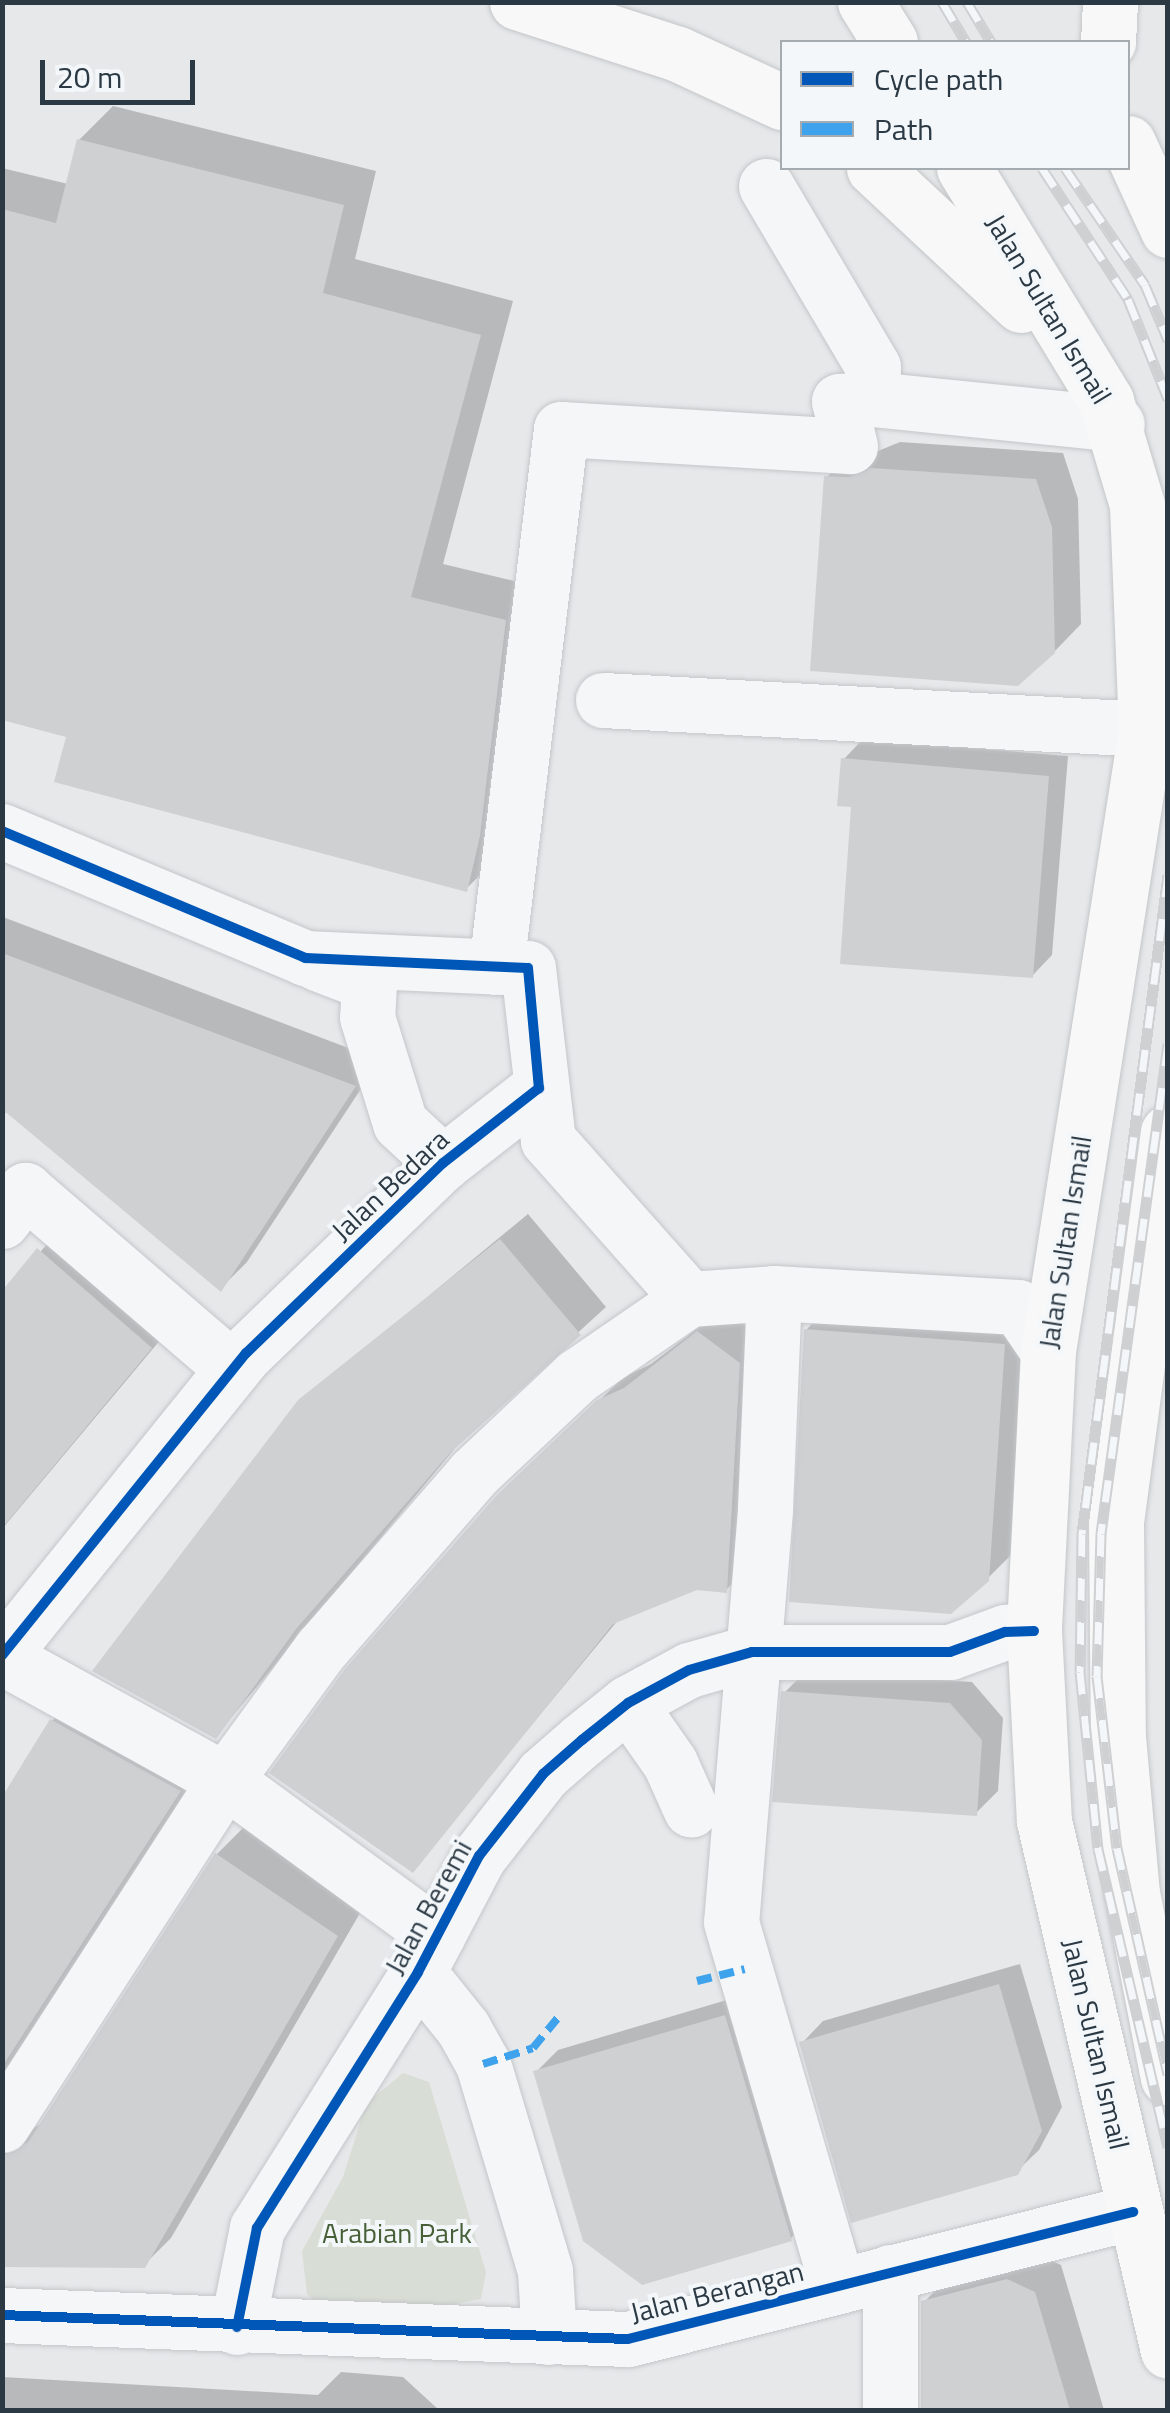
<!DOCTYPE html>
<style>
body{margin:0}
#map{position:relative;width:1170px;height:2413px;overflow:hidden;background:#e6e8ea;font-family:"Titillium Web",sans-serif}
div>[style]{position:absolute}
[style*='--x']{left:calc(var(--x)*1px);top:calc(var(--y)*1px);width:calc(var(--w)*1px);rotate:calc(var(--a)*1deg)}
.green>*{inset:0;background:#d8ded6}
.shadow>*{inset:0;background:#0003}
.building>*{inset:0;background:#ced0d2}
.roads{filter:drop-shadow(0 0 2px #c4c6c8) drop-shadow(0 0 2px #c4c6c8)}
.minor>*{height:55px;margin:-27.5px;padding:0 27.5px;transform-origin:27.5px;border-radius:27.5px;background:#f5f6f7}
.major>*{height:55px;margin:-27.5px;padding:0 27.5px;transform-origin:27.5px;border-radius:27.5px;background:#f8f8f8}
.rail>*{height:11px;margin-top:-5.5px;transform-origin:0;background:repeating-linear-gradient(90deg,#f4f7f9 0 22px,#ced0d2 0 44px);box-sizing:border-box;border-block:2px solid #ced0d2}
.quiet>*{height:8px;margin-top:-4px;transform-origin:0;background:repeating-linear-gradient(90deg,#3ea3ec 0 15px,transparent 0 23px)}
.cycleway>*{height:10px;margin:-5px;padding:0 5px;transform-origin:5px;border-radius:5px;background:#0057b8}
span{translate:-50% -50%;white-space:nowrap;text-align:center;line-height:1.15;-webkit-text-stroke:8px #f4f7f9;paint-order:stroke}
.street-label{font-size:28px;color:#2b3944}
.park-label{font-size:28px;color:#476038}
.frame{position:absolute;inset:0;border:5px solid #2b3944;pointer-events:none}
.legend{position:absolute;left:780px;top:40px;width:350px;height:130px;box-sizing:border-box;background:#f4f7f9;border:2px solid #a4abb1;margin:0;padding:12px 18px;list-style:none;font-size:30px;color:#2b3944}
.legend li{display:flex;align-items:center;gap:20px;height:50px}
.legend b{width:50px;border:2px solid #a4abb1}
.scale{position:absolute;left:40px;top:60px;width:155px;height:45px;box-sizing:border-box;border:5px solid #2b3944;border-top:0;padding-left:12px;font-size:30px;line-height:35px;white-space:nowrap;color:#2b3944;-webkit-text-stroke:8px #f4f7f9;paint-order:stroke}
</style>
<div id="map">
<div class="green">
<div style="clip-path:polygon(403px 2073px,429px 2082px,486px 2272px,481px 2299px,439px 2307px,319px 2305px,307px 2294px,302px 2251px,343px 2177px,366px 2104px)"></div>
</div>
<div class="shadow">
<div style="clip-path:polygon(113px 106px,376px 171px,355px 259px,513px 301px,443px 564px,539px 587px,500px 855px,466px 889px,69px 735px,2px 718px,2px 168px,68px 184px,79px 140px)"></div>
<div style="clip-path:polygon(900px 442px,1063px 453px,1078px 499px,1081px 624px,1054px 652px,827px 477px,854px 450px,878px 451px)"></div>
<div style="clip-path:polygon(863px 739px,1068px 756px,1052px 955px,1032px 976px,843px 760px)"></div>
<div style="clip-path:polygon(3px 917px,380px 1060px,247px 1262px,221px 1288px,7px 1110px,2px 1119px)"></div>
<div style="clip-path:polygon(528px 1214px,606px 1307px,466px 1435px,216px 1736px,300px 1402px)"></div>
<div style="clip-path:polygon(66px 1223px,177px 1320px,2px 1529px,2px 1295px)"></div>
<div style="clip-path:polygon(833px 1303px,1031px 1318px,1015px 1551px,987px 1579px,806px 1330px)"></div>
<div style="clip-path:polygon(723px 1309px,763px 1339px,750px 1566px,726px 1590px,697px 1587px,619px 1619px,412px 1870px,524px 1471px,624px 1377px,651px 1364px)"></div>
<div style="clip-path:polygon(806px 1671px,972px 1682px,1003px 1718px,998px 1791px,976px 1813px,784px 1693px)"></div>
<div style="clip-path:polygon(79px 1694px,206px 1764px,2px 2078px,2px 1802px,52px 1721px)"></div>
<div style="clip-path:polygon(244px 1827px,363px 1908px,171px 2238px,144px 2265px,2px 2265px,2px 2108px,30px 2130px,43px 2123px,217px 1854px)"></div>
<div style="clip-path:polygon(1020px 1964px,1062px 2107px,1039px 2150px,1016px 2172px,802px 2043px,823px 2021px)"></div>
<div style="clip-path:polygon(747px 1994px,812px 2217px,790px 2239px,536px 2072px,558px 2050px)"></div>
<div style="clip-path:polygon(1035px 2253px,1061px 2265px,1104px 2410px,922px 2410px,924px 2302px,951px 2275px)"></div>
<div style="clip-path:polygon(341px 2372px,403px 2377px,439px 2410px,2px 2410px,2px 2377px,318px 2395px)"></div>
</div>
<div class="building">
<div style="clip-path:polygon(77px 139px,344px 205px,323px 293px,481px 335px,411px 597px,506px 620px,480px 836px,467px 892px,54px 782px,66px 737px,2px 720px,2px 209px,56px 223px)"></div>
<div style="clip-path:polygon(871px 468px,1036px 479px,1052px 527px,1055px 653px,1018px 686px,810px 671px,824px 476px,849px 477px)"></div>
<div style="clip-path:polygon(841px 758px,1049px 776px,1033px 978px,840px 964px,851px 807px,837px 806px)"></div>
<div style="clip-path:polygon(2px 953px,356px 1086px,221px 1292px,2px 1109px)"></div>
<div style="clip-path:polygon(500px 1239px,581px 1335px,451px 1452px,297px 1628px,216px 1739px,92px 1671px,298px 1400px)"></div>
<div style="clip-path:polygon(37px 1248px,152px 1348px,2px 1528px,2px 1291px)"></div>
<div style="clip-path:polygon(804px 1329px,1005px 1344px,989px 1581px,951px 1614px,789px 1602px)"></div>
<div style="clip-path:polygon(697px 1331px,740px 1363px,727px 1593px,697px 1590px,613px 1624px,413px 1873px,269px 1773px,345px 1669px,497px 1495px,597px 1400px,624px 1388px)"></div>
<div style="clip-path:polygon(781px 1691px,950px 1703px,982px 1740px,977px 1816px,772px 1802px)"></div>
<div style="clip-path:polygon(50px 1719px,181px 1791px,2px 2067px,2px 1797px)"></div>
<div style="clip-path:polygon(215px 1853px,338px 1936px,145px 2268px,2px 2267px,2px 2156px,28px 2142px)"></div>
<div style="clip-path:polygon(999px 1984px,1042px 2131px,1018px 2175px,851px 2223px,799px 2042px)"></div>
<div style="clip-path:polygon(725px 2015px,792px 2241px,642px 2285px,583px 2241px,533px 2071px)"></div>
<div style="clip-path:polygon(1007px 2279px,1035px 2292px,1070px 2410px,921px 2410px,921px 2301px)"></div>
</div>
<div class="roads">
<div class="minor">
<div style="--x:766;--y:186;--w:210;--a:59.4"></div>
<div style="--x:873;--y:367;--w:32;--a:92"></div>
<div style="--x:872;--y:399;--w:246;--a:5.8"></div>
<div style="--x:603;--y:700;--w:544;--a:3.06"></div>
<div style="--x:2;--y:831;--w:329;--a:22.7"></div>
<div style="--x:305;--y:958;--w:223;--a:2.6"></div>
<div style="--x:528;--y:968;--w:173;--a:83.4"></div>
<div style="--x:548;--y:1140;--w:213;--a:48.4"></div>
<div style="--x:689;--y:1299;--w:85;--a:-4"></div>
<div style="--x:774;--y:1293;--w:244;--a:3.3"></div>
<div style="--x:1018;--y:1307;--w:53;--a:55.7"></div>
<div style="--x:317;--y:963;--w:56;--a:21"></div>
<div style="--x:369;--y:983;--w:34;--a:93"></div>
<div style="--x:367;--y:1017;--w:111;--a:72.7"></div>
<div style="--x:400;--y:1123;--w:59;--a:42.9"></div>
<div style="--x:496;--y:967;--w:542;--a:-83.11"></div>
<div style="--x:561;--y:429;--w:289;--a:3.4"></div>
<div style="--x:850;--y:446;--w:46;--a:-103.7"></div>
<div style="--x:839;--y:401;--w:33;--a:-3"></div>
<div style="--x:2;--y:1221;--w:39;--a:-53"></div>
<div style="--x:25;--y:1190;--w:274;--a:40.7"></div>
<div style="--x:774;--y:1293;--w:217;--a:92.4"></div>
<div style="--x:765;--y:1510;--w:413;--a:94.7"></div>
<div style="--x:731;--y:1922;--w:378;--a:73.7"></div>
<div style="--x:2;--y:1655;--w:388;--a:-51.1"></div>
<div style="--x:246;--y:1353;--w:274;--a:-44"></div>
<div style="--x:443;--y:1163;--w:122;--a:-38"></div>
<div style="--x:2;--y:1657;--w:255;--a:28.9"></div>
<div style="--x:225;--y:1780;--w:263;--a:36.2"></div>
<div style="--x:628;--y:1703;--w:73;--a:55"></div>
<div style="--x:670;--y:1763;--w:51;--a:65.9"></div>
<div style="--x:418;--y:1972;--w:72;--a:51.2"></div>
<div style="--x:463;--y:2028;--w:41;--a:60.9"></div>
<div style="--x:483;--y:2064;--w:216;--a:73.3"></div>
<div style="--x:545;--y:2271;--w:66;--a:86.5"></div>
<div style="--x:2;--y:2125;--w:411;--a:-57.1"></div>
<div style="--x:225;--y:1780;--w:162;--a:-53.8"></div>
<div style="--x:321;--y:1649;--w:233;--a:-49"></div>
<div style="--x:474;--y:1473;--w:141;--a:-43.3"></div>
<div style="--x:577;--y:1376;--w:136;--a:-34.5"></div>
<div style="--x:890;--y:2272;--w:138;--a:90"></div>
<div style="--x:2;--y:2315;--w:626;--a:2.2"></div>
<div style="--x:628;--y:2339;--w:521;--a:-14.12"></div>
<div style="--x:237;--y:2327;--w:101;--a:-78.6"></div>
<div style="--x:257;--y:2228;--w:302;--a:-57.8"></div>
<div style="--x:418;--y:1972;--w:131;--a:-62.3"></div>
<div style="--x:479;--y:1856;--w:104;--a:-52"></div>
<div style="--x:543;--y:1774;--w:52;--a:-41.1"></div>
<div style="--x:582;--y:1740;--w:59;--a:-38.8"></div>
<div style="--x:628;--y:1703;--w:69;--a:-28.4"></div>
<div style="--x:689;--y:1670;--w:66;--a:-15.9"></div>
<div style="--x:752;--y:1652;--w:198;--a:0"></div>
<div style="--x:950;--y:1652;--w:59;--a:-20"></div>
<div style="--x:1005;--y:1632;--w:29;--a:-2"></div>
</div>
<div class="major">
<div style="--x:517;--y:2;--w:169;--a:17.9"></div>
<div style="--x:678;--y:54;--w:115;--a:24.8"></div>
<div style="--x:865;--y:2;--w:47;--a:58"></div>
<div style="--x:1108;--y:42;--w:40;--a:-87.1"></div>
<div style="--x:1128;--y:143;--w:96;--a:65.3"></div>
<div style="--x:874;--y:168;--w:201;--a:43"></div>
<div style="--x:964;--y:168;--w:273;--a:58.6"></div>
<div style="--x:1106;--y:401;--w:109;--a:73.4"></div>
<div style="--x:1137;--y:505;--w:224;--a:87.7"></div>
<div style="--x:1146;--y:729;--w:630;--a:98.95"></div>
<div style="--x:1048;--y:1351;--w:280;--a:92.9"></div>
<div style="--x:1034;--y:1631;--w:190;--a:87"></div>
<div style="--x:1044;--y:1821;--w:544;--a:76.83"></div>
<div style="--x:1168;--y:1132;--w:395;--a:97.6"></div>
<div style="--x:1116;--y:1524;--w:213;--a:89.5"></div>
<div style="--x:1118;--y:1737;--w:157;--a:84.9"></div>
<div style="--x:1132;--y:1893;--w:188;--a:79"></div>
</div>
</div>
<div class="rail">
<div style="--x:942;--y:2;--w:47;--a:59"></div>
<div style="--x:967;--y:2;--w:47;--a:59"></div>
<div style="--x:1042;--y:168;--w:157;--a:56.7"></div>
<div style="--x:1128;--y:299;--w:108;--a:68.2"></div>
<div style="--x:1065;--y:168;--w:142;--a:55.6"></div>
<div style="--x:1145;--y:285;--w:60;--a:67.3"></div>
<div style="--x:1168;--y:875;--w:665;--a:97.44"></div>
<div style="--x:1082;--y:1534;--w:138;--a:90.8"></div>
<div style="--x:1080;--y:1672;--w:178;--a:84.2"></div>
<div style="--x:1098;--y:1849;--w:306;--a:76.8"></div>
<div style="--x:1168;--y:1044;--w:495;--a:97.8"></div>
<div style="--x:1101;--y:1534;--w:142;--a:91.6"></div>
<div style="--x:1097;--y:1676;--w:173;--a:83.4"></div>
<div style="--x:1117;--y:1848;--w:232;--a:77.3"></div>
</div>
<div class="quiet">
<div style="--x:697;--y:1981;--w:49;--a:-14"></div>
<div style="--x:483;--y:2064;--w:52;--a:-17.7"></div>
<div style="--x:533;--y:2048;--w:44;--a:-50.5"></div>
</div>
<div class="cycleway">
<div style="--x:2;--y:831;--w:329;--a:22.7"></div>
<div style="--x:305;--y:958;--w:223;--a:2.6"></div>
<div style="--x:528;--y:968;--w:121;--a:84.8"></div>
<div style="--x:539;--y:1088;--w:122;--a:142"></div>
<div style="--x:443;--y:1163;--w:274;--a:136"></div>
<div style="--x:246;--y:1353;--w:388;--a:128.9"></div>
<div style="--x:2;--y:2315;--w:626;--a:2.2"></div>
<div style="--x:628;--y:2339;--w:521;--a:-14.12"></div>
<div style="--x:237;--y:2327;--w:101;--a:-78.6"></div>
<div style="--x:257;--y:2228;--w:302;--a:-57.8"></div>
<div style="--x:418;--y:1972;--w:131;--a:-62.3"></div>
<div style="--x:479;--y:1856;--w:104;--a:-52"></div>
<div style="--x:543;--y:1774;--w:52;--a:-41.1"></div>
<div style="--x:582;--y:1740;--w:59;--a:-38.8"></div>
<div style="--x:628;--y:1703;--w:69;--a:-28.4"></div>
<div style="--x:689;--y:1670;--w:66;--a:-15.9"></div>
<div style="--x:752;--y:1652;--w:198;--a:0"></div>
<div style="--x:950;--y:1652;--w:59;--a:-20"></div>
<div style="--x:1005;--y:1632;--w:29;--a:-2"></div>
</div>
<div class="street-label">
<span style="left:1049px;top:309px;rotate:59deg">Jalan Sultan Ismail</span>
<span style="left:390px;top:1185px;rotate:-43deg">Jalan Bedara</span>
<span style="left:1065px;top:1242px;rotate:-81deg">Jalan Sultan Ismail</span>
<span style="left:428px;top:1907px;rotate:-61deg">Jalan Beremi</span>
<span style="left:1096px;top:2044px;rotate:77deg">Jalan Sultan Ismail</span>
<span style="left:717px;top:2292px;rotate:-14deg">Jalan Berangan</span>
</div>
<div class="park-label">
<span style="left:397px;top:2233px">Arabian Park</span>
</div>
<div class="frame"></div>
<ul class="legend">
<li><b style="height:12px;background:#0057b8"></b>Cycle path</li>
<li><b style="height:12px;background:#3ea3ec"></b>Path</li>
</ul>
<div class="scale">20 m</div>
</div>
